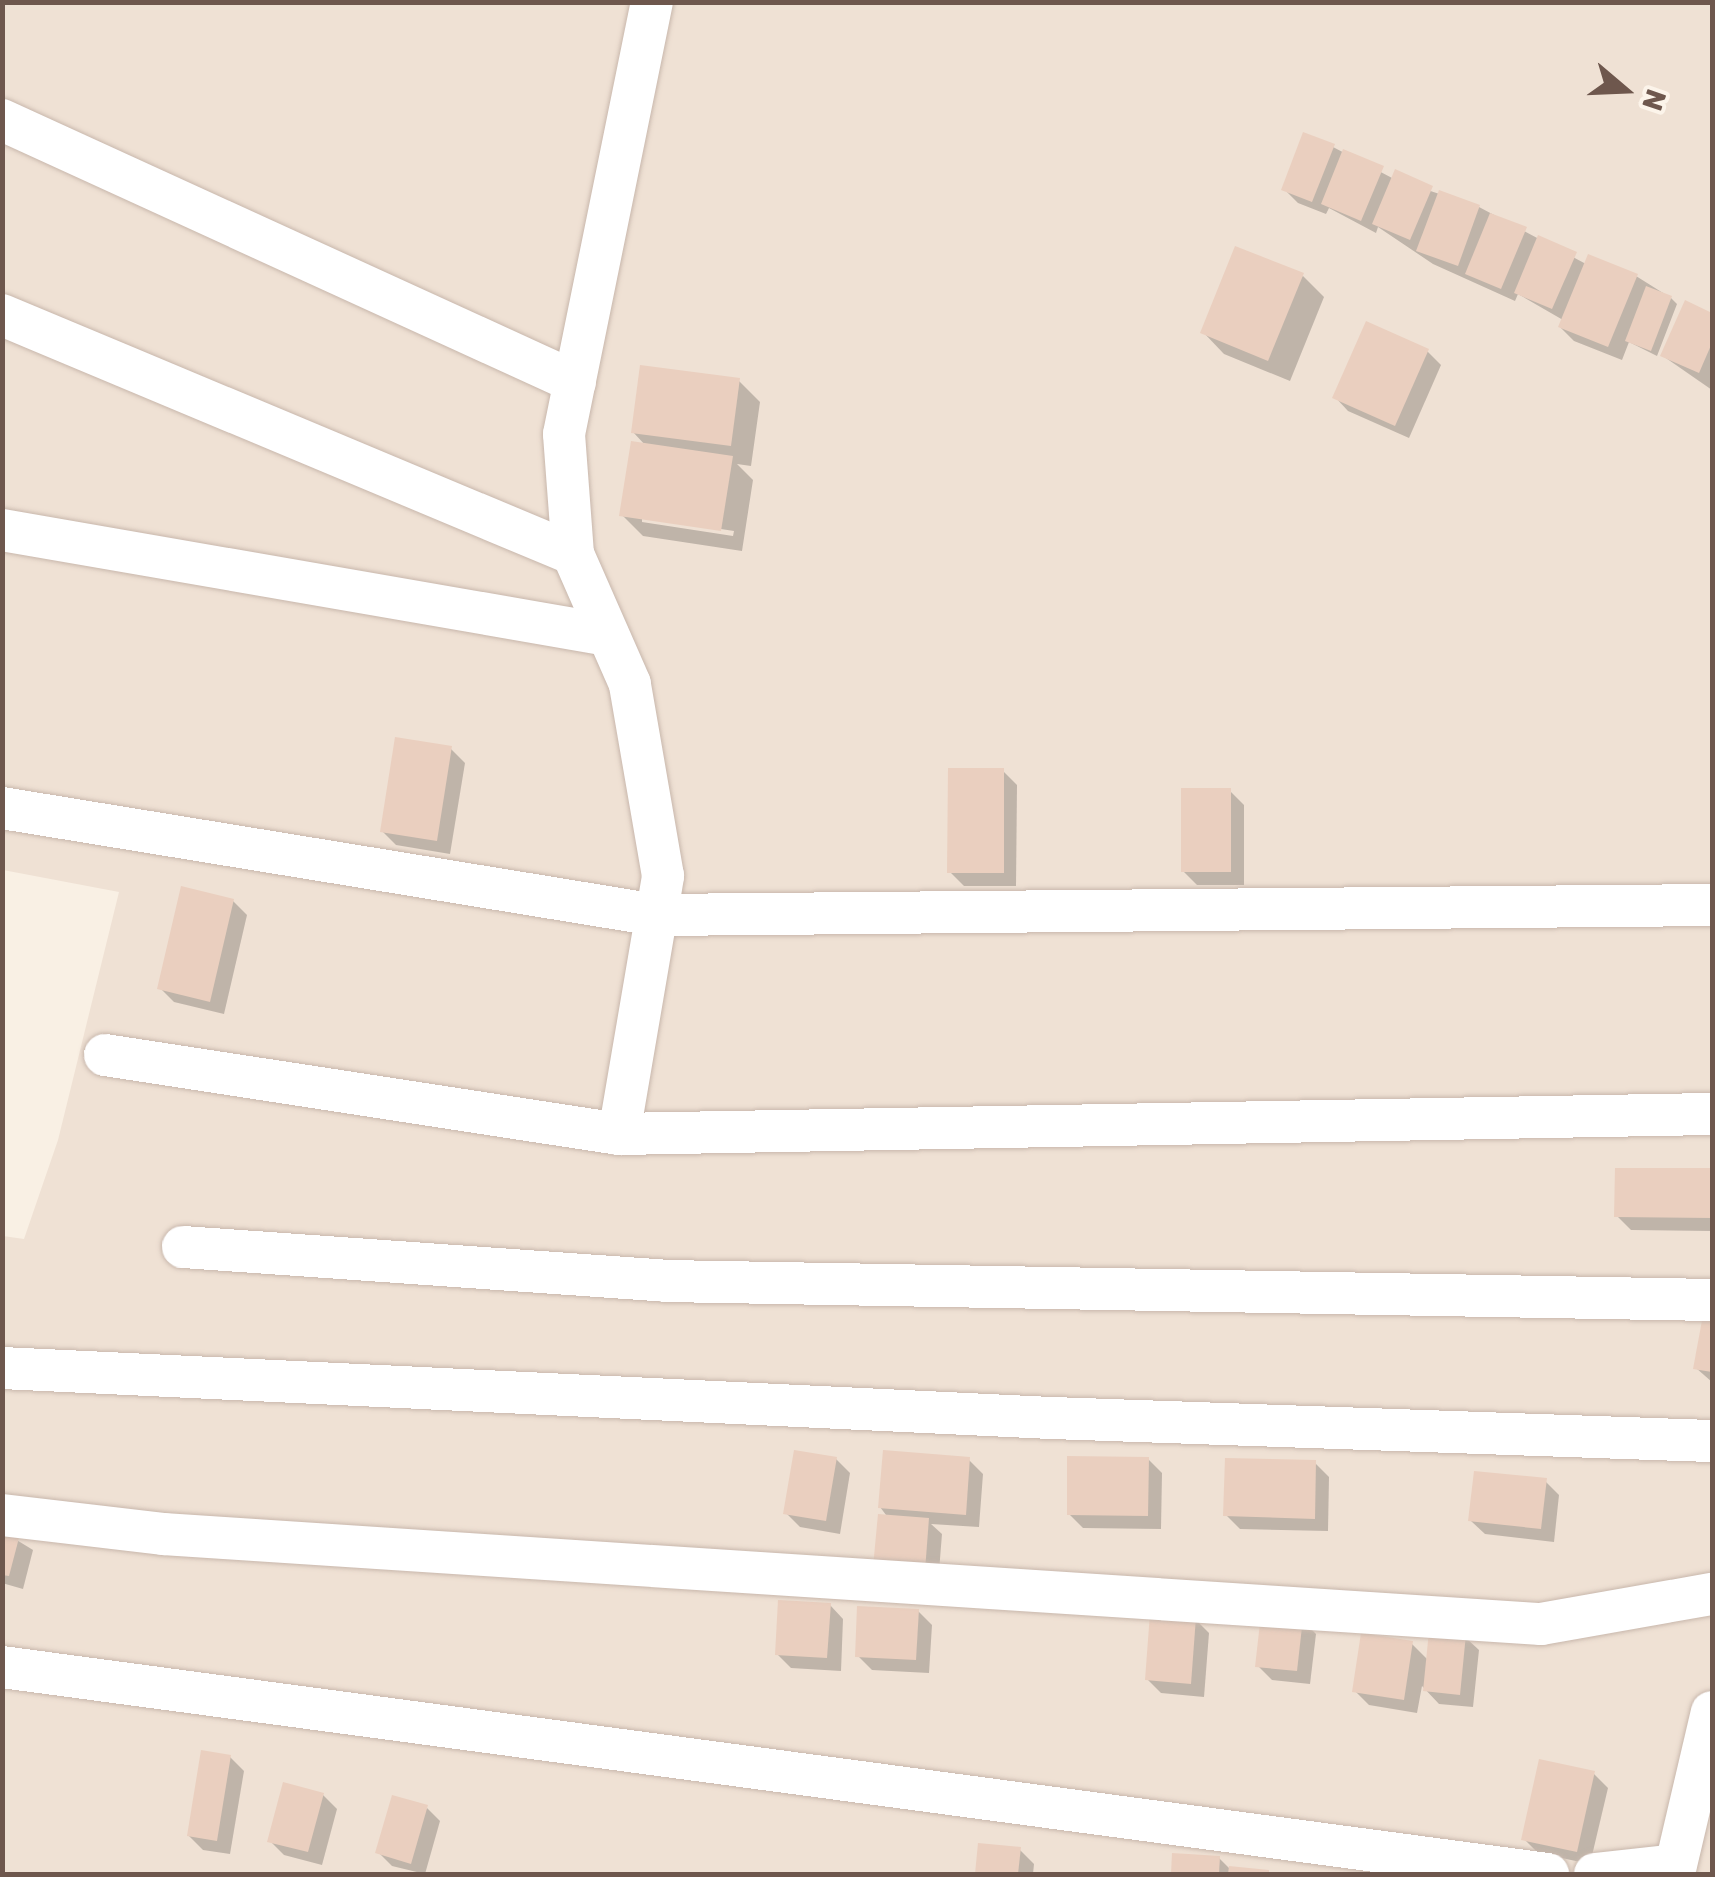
<!DOCTYPE html>
<style>
body{margin:0}
#map{position:relative;width:1715px;height:1877px;overflow:hidden;background:#f9f0e4;font-family:Rubik,sans-serif}
div>[style]{position:absolute}
[style*='--x']{left:calc(var(--x)*1px);top:calc(var(--y)*1px);width:calc(var(--w)*1px);rotate:calc(var(--a)*1deg)}
.residential>*{inset:0;background:#efe1d4}
.shadow>*{inset:0;background:#0003}
.building>*{inset:0;background:#eacfbf}
.roads{filter:drop-shadow(0 0 2px #c8b7ac) drop-shadow(0 0 2px #c8b7ac)}
.minor>*{height:42px;margin:-21px;padding:0 21px;transform-origin:21px;border-radius:21px;background:#fff}
span{translate:-50% -50%;white-space:nowrap;text-align:center;line-height:1.15;-webkit-text-stroke:10px #fcf4ea;paint-order:stroke}
.frame{position:absolute;inset:0;border:5px solid #6e574d;pointer-events:none}
.north{position:absolute;left:1575px;top:40px;width:100px;height:100px;-webkit-text-stroke:8px #fcf4ea;paint-order:stroke;rotate:109deg;font-size:28px;font-weight:700;line-height:40px;text-align:center;color:#6e574d}
.north::after{content:'';display:block;margin:auto;width:35px;height:45px;background:#6e574d;clip-path:polygon(50% 0,100% 100%,50% 72%,0 100%)}
</style>
<div id="map">
<div class="residential">
<div style="clip-path:polygon(3px 3px,1712px 3px,1712px 1874px,3px 1874px,3px 1236px,24px 1239px,58px 1140px,119px 892px,3px 870px)"></div>
</div>
<div class="shadow">
<div style="clip-path:polygon(1333px 147px,1394px 179px,1479px 207px,1586px 264px,1636px 276px,1671px 298px,1677px 304px,1657px 356px,1629px 342px,1622px 360px,1574px 341px,1560px 327px,1563px 320px,1518px 294px,1515px 301px,1433px 264px,1378px 227px,1376px 233px,1329px 208px,1326px 214px,1298px 203px,1284px 189px)"></div>
<div style="clip-path:polygon(1303px 276px,1324px 297px,1290px 381px,1224px 354px,1203px 332px)"></div>
<div style="clip-path:polygon(1686px 304px,1712px 315px,1712px 390px,1663px 356px)"></div>
<div style="clip-path:polygon(1427px 351px,1441px 365px,1409px 438px,1348px 411px,1335px 397px)"></div>
<div style="clip-path:polygon(evenodd,738px 380px,760px 402px,751px 466px,737px 464px,753px 480px,742px 551px,643px 536px,622px 515px,646px 446px,633px 432px,738px 380px,642px 517px,734px 531px,733px 536px,642px 522px,642px 517px)"></div>
<div style="clip-path:polygon(451px 749px,465px 763px,450px 854px,396px 845px,382px 831px)"></div>
<div style="clip-path:polygon(1003px 771px,1017px 785px,1016px 886px,964px 886px,950px 872px)"></div>
<div style="clip-path:polygon(1230px 791px,1244px 805px,1244px 885px,1197px 885px,1183px 871px)"></div>
<div style="clip-path:polygon(233px 901px,247px 915px,224px 1014px,174px 1002px,160px 988px)"></div>
<div style="clip-path:polygon(1617px 1171px,1712px 1171px,1712px 1231px,1631px 1230px,1617px 1216px)"></div>
<div style="clip-path:polygon(1712px 1319px,1712px 1382px,1696px 1368px)"></div>
<div style="clip-path:polygon(836px 1459px,850px 1473px,840px 1534px,800px 1527px,786px 1513px)"></div>
<div style="clip-path:polygon(1148px 1459px,1162px 1473px,1161px 1529px,1083px 1528px,1069px 1514px)"></div>
<div style="clip-path:polygon(969px 1460px,983px 1474px,979px 1527px,931px 1524px,942px 1534px,938px 1584px,880px 1507px)"></div>
<div style="clip-path:polygon(1315px 1463px,1329px 1477px,1328px 1531px,1240px 1529px,1226px 1515px)"></div>
<div style="clip-path:polygon(1545px 1481px,1559px 1495px,1554px 1542px,1485px 1534px,1471px 1521px)"></div>
<div style="clip-path:polygon(2px 1531px,33px 1550px,23px 1589px,2px 1583px)"></div>
<div style="clip-path:polygon(830px 1605px,843px 1619px,841px 1671px,791px 1668px,777px 1654px)"></div>
<div style="clip-path:polygon(918px 1611px,932px 1625px,929px 1673px,872px 1670px,858px 1656px)"></div>
<div style="clip-path:polygon(1195px 1619px,1209px 1633px,1204px 1697px,1161px 1693px,1147px 1679px)"></div>
<div style="clip-path:polygon(1302px 1620px,1316px 1634px,1310px 1684px,1272px 1680px,1258px 1666px)"></div>
<div style="clip-path:polygon(1465px 1637px,1479px 1650px,1473px 1707px,1439px 1704px,1422px 1686px,1417px 1713px,1369px 1705px,1355px 1691px,1412px 1644px,1428px 1660px)"></div>
<div style="clip-path:polygon(230px 1757px,244px 1771px,230px 1854px,203px 1850px,189px 1836px)"></div>
<div style="clip-path:polygon(1594px 1774px,1608px 1788px,1590px 1864px,1538px 1853px,1524px 1839px)"></div>
<div style="clip-path:polygon(323px 1795px,337px 1809px,322px 1865px,284px 1855px,270px 1841px)"></div>
<div style="clip-path:polygon(427px 1808px,440px 1821px,425px 1874px,392px 1866px,378px 1852px)"></div>
<div style="clip-path:polygon(981px 1846px,1020px 1850px,1034px 1864px,1033px 1874px,978px 1874px)"></div>
<div style="clip-path:polygon(1174px 1855px,1219px 1858px,1229px 1868px,1270px 1874px,1173px 1874px)"></div>
</div>
<div class="building">
<div style="clip-path:polygon(1303px 132px,1335px 144px,1312px 202px,1281px 190px)"></div>
<div style="clip-path:polygon(1343px 149px,1384px 166px,1361px 221px,1321px 204px)"></div>
<div style="clip-path:polygon(1395px 169px,1433px 186px,1410px 240px,1372px 224px)"></div>
<div style="clip-path:polygon(1439px 190px,1480px 205px,1458px 266px,1416px 251px)"></div>
<div style="clip-path:polygon(1490px 213px,1527px 227px,1501px 289px,1465px 274px)"></div>
<div style="clip-path:polygon(1538px 235px,1577px 252px,1552px 309px,1514px 293px)"></div>
<div style="clip-path:polygon(1235px 246px,1304px 273px,1268px 361px,1200px 333px)"></div>
<div style="clip-path:polygon(1588px 254px,1638px 274px,1608px 347px,1558px 327px)"></div>
<div style="clip-path:polygon(1646px 286px,1672px 296px,1651px 351px,1625px 341px)"></div>
<div style="clip-path:polygon(1685px 300px,1712px 313px,1712px 343px,1699px 373px,1660px 356px)"></div>
<div style="clip-path:polygon(1366px 321px,1429px 349px,1395px 426px,1332px 398px)"></div>
<div style="clip-path:polygon(640px 365px,740px 378px,731px 446px,631px 433px)"></div>
<div style="clip-path:polygon(631px 441px,733px 456px,721px 531px,619px 516px)"></div>
<div style="clip-path:polygon(395px 737px,452px 746px,437px 841px,380px 832px)"></div>
<div style="clip-path:polygon(948px 768px,1004px 768px,1004px 873px,947px 873px)"></div>
<div style="clip-path:polygon(1181px 788px,1231px 788px,1231px 872px,1181px 872px)"></div>
<div style="clip-path:polygon(181px 886px,234px 899px,210px 1002px,157px 989px)"></div>
<div style="clip-path:polygon(1615px 1168px,1712px 1168px,1712px 1218px,1614px 1217px)"></div>
<div style="clip-path:polygon(1703px 1315px,1712px 1316px,1712px 1372px,1693px 1369px)"></div>
<div style="clip-path:polygon(794px 1450px,837px 1457px,826px 1521px,783px 1514px)"></div>
<div style="clip-path:polygon(883px 1450px,970px 1457px,966px 1515px,878px 1508px)"></div>
<div style="clip-path:polygon(1067px 1456px,1149px 1457px,1148px 1516px,1067px 1515px)"></div>
<div style="clip-path:polygon(1225px 1458px,1316px 1460px,1315px 1519px,1223px 1516px)"></div>
<div style="clip-path:polygon(1474px 1471px,1547px 1478px,1541px 1529px,1468px 1521px)"></div>
<div style="clip-path:polygon(878px 1514px,929px 1518px,925px 1571px,873px 1567px)"></div>
<div style="clip-path:polygon(2px 1529px,20px 1534px,9px 1576px,2px 1575px)"></div>
<div style="clip-path:polygon(778px 1600px,831px 1603px,827px 1658px,775px 1655px)"></div>
<div style="clip-path:polygon(857px 1606px,919px 1609px,916px 1660px,855px 1657px)"></div>
<div style="clip-path:polygon(1150px 1613px,1196px 1617px,1191px 1684px,1145px 1680px)"></div>
<div style="clip-path:polygon(1261px 1614px,1303px 1618px,1297px 1671px,1255px 1667px)"></div>
<div style="clip-path:polygon(1429px 1631px,1466px 1634px,1460px 1695px,1423px 1691px)"></div>
<div style="clip-path:polygon(1361px 1633px,1413px 1641px,1404px 1700px,1352px 1692px)"></div>
<div style="clip-path:polygon(201px 1750px,231px 1755px,217px 1841px,187px 1836px)"></div>
<div style="clip-path:polygon(1539px 1759px,1595px 1771px,1577px 1852px,1521px 1840px)"></div>
<div style="clip-path:polygon(283px 1782px,324px 1793px,308px 1852px,267px 1842px)"></div>
<div style="clip-path:polygon(392px 1795px,428px 1805px,411px 1864px,375px 1853px)"></div>
<div style="clip-path:polygon(978px 1843px,1021px 1847px,1018px 1874px,975px 1874px)"></div>
<div style="clip-path:polygon(1172px 1853px,1220px 1856px,1219px 1874px,1171px 1874px)"></div>
<div style="clip-path:polygon(1229px 1866px,1269px 1870px,1269px 1874px,1228px 1874px)"></div>
</div>
<div class="roads">
<div class="minor">
<div style="--x:2;--y:120;--w:630;--a:24.57"></div>
<div style="--x:2;--y:315;--w:619;--a:22.71"></div>
<div style="--x:2;--y:530;--w:615;--a:9.83"></div>
<div style="--x:2;--y:808;--w:663;--a:9.29"></div>
<div style="--x:656;--y:915;--w:1056;--a:-0.54"></div>
<div style="--x:105;--y:1055;--w:520;--a:8.74"></div>
<div style="--x:619;--y:1134;--w:1093;--a:-1.05"></div>
<div style="--x:619;--y:1134;--w:262;--a:-80.3"></div>
<div style="--x:663;--y:876;--w:195;--a:-99.8"></div>
<div style="--x:630;--y:684;--w:142;--a:-113.7"></div>
<div style="--x:573;--y:554;--w:120;--a:-94.3"></div>
<div style="--x:564;--y:434;--w:441;--a:-78.5"></div>
<div style="--x:183;--y:1247;--w:484;--a:4"></div>
<div style="--x:666;--y:1281;--w:1046;--a:1.04"></div>
<div style="--x:2;--y:1368;--w:1051;--a:2.73"></div>
<div style="--x:1052;--y:1418;--w:660;--a:2"></div>
<div style="--x:2;--y:1515;--w:162;--a:6.7"></div>
<div style="--x:163;--y:1534;--w:1381;--a:3.74"></div>
<div style="--x:1541;--y:1624;--w:174;--a:-10"></div>
<div style="--x:2;--y:1667;--w:1560;--a:7.63"></div>
<div style="--x:1595;--y:1874;--w:81;--a:-6.3"></div>
<div style="--x:1676;--y:1865;--w:157;--a:-76.8"></div>
</div>
</div>
<div class="frame"></div>
<div class="north">N</div>
</div>
